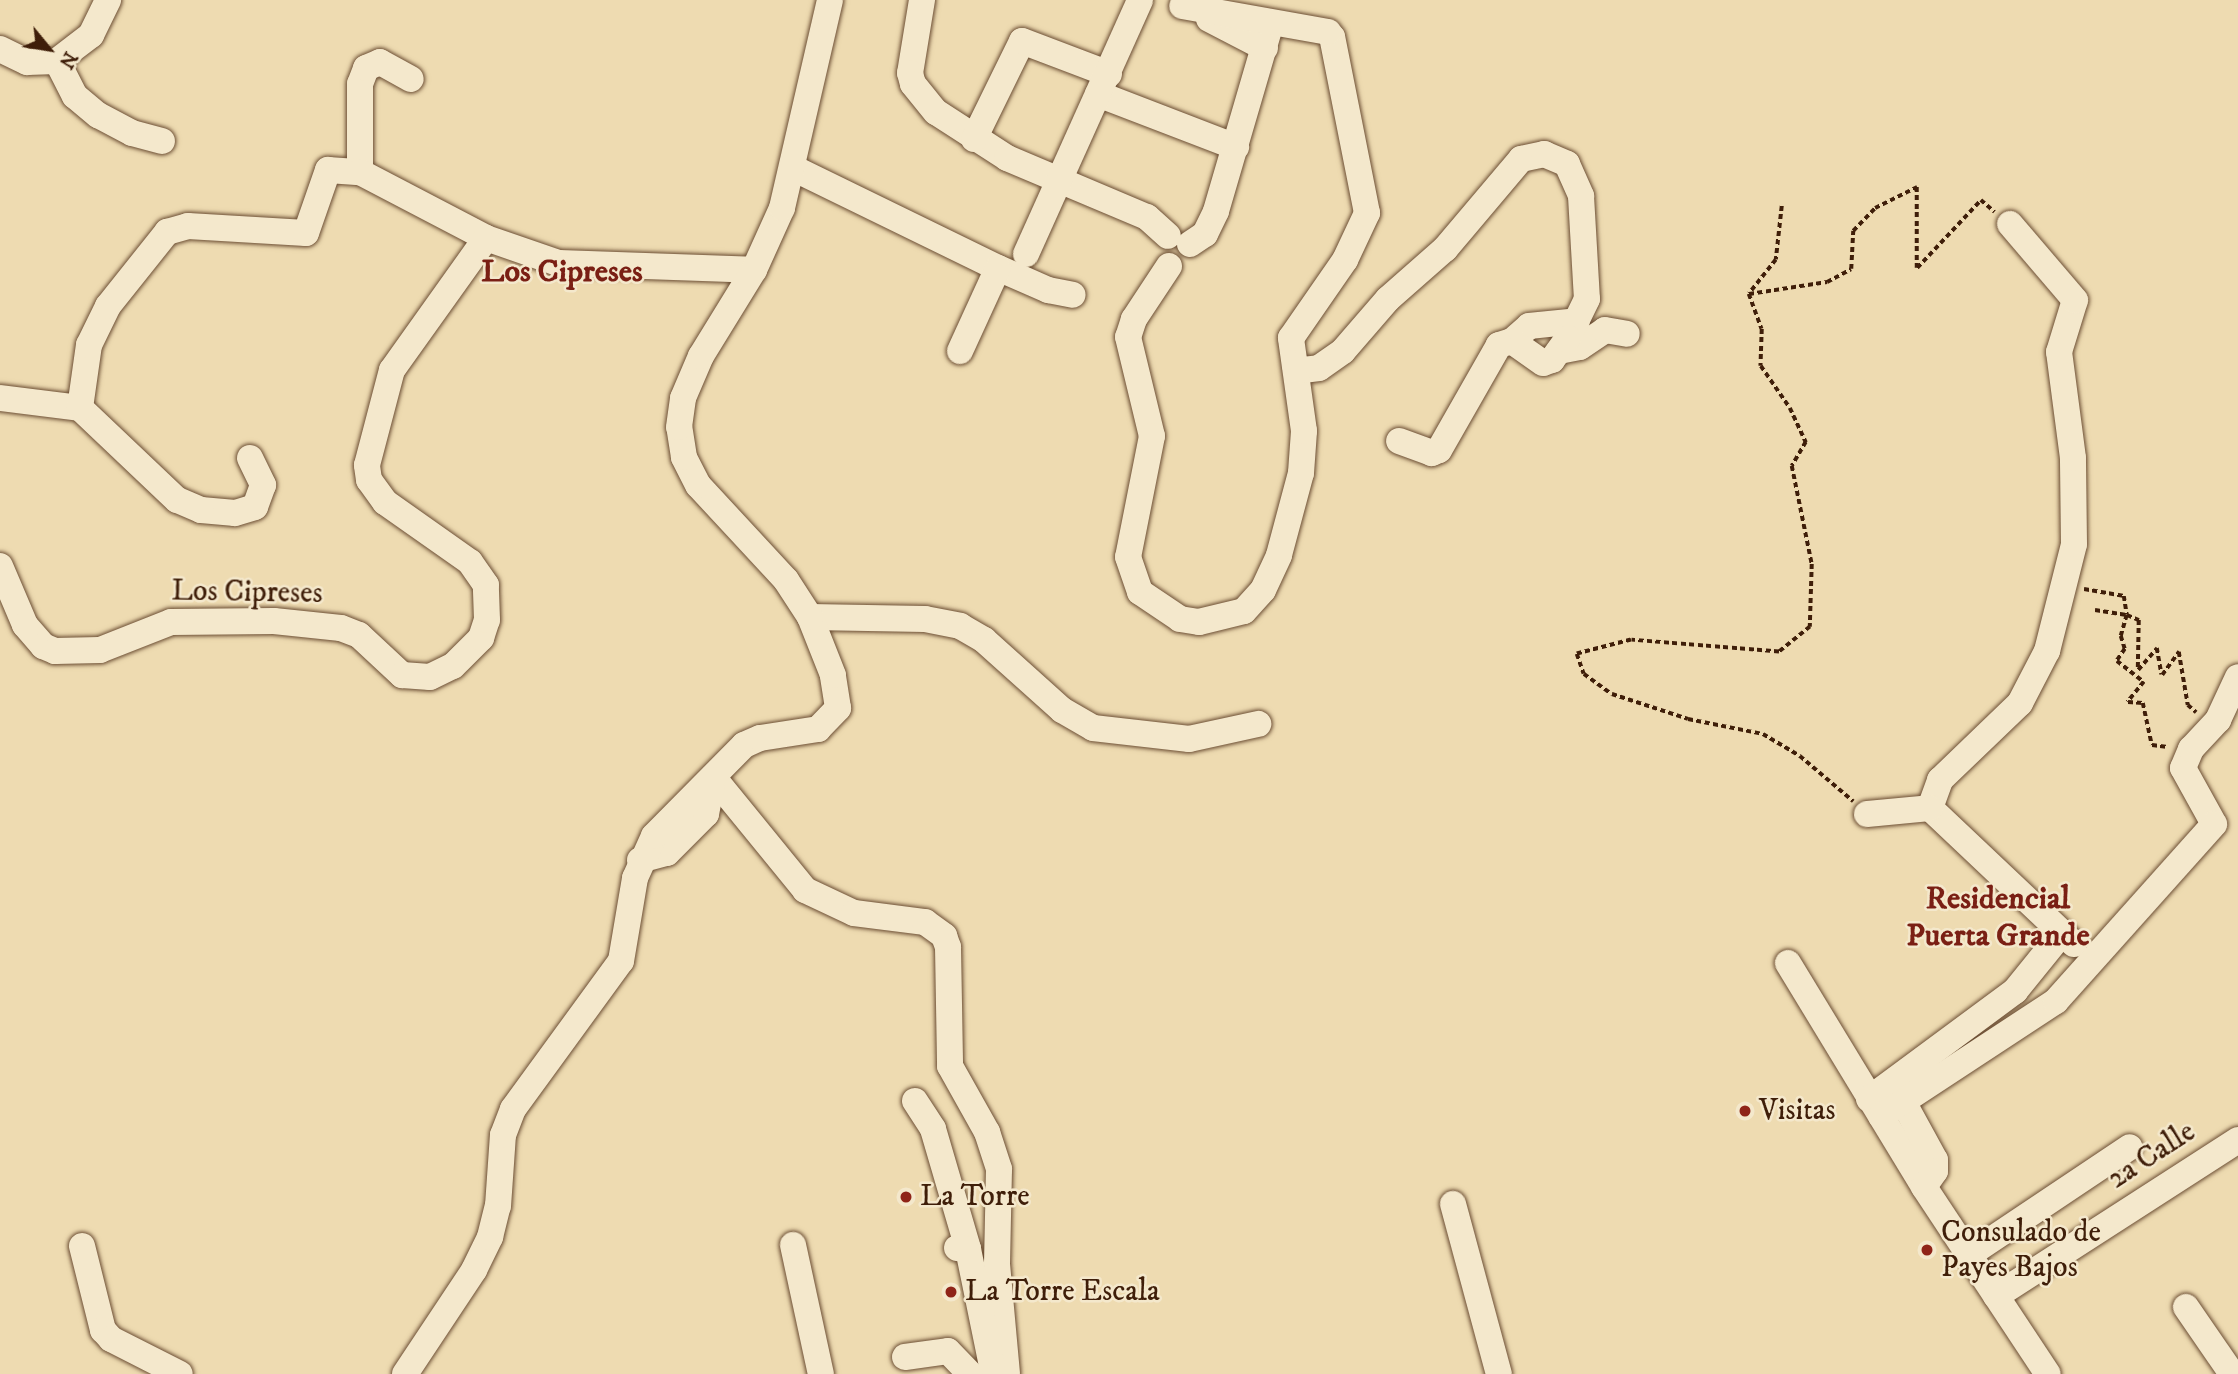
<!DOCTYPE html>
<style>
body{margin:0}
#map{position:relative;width:2238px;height:1374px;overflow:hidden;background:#eedbb1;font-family:"IM FELL DW Pica",serif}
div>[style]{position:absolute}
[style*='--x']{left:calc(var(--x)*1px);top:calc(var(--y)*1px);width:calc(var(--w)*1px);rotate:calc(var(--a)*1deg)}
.path>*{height:3.5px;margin-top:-1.75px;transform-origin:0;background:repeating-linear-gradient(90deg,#3f1e09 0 5px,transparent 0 8.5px)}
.roads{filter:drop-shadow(0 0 2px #6b4d33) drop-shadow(0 0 2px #6b4d33)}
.minor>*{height:26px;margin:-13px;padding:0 13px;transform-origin:13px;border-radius:13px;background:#f4e8cc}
.dots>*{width:19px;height:19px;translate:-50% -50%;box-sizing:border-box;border:4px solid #f4e8cc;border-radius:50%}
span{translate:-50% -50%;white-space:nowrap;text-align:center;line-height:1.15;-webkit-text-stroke:5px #f4e8cc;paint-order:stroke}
.street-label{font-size:30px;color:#3f1e09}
.poi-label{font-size:30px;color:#3f1e09}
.left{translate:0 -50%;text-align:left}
.neighbourhood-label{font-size:32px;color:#7a1f14;font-weight:700}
.north{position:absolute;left:14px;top:14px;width:70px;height:70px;-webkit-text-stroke:5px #f4e8cc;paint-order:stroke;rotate:120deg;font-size:19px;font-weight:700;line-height:28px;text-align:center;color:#3f1e09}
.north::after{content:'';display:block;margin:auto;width:24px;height:32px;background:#3f1e09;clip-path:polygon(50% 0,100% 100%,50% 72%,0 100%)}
</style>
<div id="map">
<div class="path">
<div style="--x:1782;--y:206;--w:54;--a:96.3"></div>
<div style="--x:1776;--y:260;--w:43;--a:128.5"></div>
<div style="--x:1749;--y:294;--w:37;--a:70"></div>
<div style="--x:1762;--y:329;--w:37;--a:92"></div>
<div style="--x:1761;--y:366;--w:51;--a:55.4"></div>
<div style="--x:1790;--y:408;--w:38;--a:65"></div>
<div style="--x:1806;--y:442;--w:28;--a:120"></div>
<div style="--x:1792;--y:466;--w:100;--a:78.5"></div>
<div style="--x:1812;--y:564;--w:63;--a:91.8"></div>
<div style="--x:1810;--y:627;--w:40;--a:141"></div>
<div style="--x:1779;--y:652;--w:148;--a:-175.4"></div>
<div style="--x:1631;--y:640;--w:56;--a:165.5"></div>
<div style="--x:1577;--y:654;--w:21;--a:71"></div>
<div style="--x:1584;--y:674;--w:34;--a:36"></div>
<div style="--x:1612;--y:694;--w:80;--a:18.2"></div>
<div style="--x:1688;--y:719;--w:76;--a:11.3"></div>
<div style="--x:1763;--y:734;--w:43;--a:30.7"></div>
<div style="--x:1800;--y:756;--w:70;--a:40.3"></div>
<div style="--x:1749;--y:294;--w:79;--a:-8.7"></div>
<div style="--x:1827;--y:282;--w:27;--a:-28"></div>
<div style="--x:1851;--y:269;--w:38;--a:-87"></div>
<div style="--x:1853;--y:231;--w:32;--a:-46"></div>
<div style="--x:1875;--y:208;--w:47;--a:-26.6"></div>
<div style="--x:1917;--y:187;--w:81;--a:90"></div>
<div style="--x:1917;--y:268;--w:93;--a:-46.7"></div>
<div style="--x:1981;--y:200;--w:18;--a:41"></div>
<div style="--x:2084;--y:589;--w:41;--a:9.9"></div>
<div style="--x:2124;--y:596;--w:19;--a:81"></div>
<div style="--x:2127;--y:615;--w:13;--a:23"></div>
<div style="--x:2139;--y:620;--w:50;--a:91.1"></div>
<div style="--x:2138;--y:670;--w:29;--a:-49"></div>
<div style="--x:2157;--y:648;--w:27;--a:80"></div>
<div style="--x:2162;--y:675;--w:29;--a:-54"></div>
<div style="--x:2179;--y:652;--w:54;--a:80.4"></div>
<div style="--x:2188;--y:705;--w:11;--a:41"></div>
<div style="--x:2095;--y:610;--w:32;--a:9"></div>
<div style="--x:2127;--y:615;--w:22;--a:106"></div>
<div style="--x:2121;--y:636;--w:14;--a:73"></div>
<div style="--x:2125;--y:649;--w:14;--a:124"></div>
<div style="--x:2117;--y:661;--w:34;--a:38"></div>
<div style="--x:2144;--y:682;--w:26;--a:129"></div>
<div style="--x:2128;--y:702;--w:15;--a:4"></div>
<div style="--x:2143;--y:703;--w:43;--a:77.9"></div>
<div style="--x:2152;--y:745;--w:16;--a:7"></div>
</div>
<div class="roads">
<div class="minor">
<div style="--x:922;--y:0;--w:74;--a:99.3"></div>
<div style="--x:910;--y:73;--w:11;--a:75"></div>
<div style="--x:913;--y:84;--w:36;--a:51"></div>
<div style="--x:936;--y:112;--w:85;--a:32.9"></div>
<div style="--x:1007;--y:158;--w:152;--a:22.9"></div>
<div style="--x:1147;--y:217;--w:28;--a:42"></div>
<div style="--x:1209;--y:19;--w:63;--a:27.4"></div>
<div style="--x:0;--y:49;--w:30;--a:26"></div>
<div style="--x:27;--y:62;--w:30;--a:-2"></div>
<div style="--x:57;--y:61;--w:43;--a:-37.4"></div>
<div style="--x:91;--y:35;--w:39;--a:-64"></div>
<div style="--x:57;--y:61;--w:39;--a:63"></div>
<div style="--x:75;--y:96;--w:30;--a:40"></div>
<div style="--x:98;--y:115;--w:38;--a:28"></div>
<div style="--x:132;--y:133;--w:31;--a:15"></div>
<div style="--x:1098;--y:94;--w:148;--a:21"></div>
<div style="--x:974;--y:139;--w:109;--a:-63.9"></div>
<div style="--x:1022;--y:41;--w:93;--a:20.8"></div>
<div style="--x:793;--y:168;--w:228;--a:26"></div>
<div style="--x:998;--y:268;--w:55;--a:23.7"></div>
<div style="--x:1048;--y:290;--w:25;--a:11"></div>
<div style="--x:360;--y:172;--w:88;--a:-90"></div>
<div style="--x:360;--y:84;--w:17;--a:-69"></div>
<div style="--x:366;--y:68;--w:15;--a:-23"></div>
<div style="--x:380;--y:62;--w:35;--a:29"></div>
<div style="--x:1190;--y:244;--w:18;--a:-34"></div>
<div style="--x:1205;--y:234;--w:25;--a:-64"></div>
<div style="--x:1216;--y:211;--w:196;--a:-73.7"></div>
<div style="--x:1026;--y:254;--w:278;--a:-65.8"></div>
<div style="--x:1169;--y:266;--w:64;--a:123.4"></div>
<div style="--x:1134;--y:319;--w:19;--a:108"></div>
<div style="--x:1128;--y:337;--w:102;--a:76.4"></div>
<div style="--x:1152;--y:436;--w:123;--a:101.2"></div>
<div style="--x:1128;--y:557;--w:37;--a:71"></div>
<div style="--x:1140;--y:592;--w:48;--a:34"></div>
<div style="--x:1180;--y:619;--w:19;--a:9"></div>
<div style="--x:1199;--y:622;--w:46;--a:-13.7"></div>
<div style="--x:1244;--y:611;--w:28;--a:-48"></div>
<div style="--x:1263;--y:590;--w:38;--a:-65"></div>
<div style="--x:1279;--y:555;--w:85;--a:-75"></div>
<div style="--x:1301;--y:473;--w:42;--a:-85.9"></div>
<div style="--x:1304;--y:431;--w:94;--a:-98"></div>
<div style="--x:1291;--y:338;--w:95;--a:-55.3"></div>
<div style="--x:1345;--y:260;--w:52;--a:-64.9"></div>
<div style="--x:1367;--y:213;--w:179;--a:-101.2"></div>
<div style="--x:1332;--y:37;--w:6;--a:-129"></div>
<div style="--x:1328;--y:32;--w:148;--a:-169.9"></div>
<div style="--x:1512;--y:341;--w:23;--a:-41"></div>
<div style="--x:1529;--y:326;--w:48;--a:-5.9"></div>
<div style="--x:960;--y:351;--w:91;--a:-65.4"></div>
<div style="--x:1559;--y:351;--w:21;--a:-11"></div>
<div style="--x:1580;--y:347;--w:30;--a:-34"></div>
<div style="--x:1605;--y:330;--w:22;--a:10"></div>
<div style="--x:1295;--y:365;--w:9;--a:32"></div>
<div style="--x:1303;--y:370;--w:16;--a:-7"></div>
<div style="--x:1319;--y:368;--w:29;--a:-35"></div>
<div style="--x:1343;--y:351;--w:69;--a:-49.1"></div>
<div style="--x:1388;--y:299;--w:76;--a:-41.3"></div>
<div style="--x:1445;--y:249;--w:118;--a:-49.8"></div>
<div style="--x:1521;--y:159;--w:24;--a:-12"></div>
<div style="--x:1544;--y:154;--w:25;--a:23"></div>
<div style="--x:1567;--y:164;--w:35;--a:66"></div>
<div style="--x:1581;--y:196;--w:103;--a:86.7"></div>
<div style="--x:1587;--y:299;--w:43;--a:116"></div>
<div style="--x:1568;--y:338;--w:27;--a:126"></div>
<div style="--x:1552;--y:360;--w:9;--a:162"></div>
<div style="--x:1543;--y:363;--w:38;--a:-145"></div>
<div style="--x:1512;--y:341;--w:14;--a:163"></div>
<div style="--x:1499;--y:345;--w:121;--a:119.7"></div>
<div style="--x:1439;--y:450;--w:8;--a:157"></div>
<div style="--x:1432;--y:453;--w:35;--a:-160"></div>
<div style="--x:0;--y:398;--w:81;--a:7.1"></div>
<div style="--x:250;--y:458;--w:30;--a:64"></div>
<div style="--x:263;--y:485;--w:23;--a:110"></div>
<div style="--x:255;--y:507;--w:21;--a:163"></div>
<div style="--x:235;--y:513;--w:34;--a:-175"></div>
<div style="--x:201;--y:510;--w:26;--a:-157"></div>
<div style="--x:177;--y:500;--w:134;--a:-136.5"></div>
<div style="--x:80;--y:408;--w:64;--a:-81.9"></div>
<div style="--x:89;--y:345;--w:43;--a:-64"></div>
<div style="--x:108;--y:306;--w:95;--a:-51.4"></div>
<div style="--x:167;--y:232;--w:22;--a:-16"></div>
<div style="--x:188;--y:226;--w:118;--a:3.4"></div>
<div style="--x:306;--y:233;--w:67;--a:-70.8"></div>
<div style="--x:328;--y:170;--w:32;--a:4"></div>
<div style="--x:360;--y:172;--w:142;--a:27.6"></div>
<div style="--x:486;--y:238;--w:76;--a:19.1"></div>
<div style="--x:558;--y:263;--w:196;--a:2"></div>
<div style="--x:0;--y:566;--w:64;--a:67"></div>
<div style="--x:25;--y:625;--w:28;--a:49"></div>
<div style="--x:43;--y:646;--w:13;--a:23"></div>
<div style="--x:55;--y:651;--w:45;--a:-1.3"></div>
<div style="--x:100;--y:650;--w:76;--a:-21.5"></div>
<div style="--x:171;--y:622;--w:103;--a:-0.6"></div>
<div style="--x:274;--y:621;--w:67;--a:6"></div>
<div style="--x:341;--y:628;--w:19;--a:21"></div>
<div style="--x:359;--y:635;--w:59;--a:42.9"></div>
<div style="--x:402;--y:675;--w:28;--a:4"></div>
<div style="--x:430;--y:677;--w:25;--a:-26"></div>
<div style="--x:453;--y:666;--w:40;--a:-45"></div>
<div style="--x:481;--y:638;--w:19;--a:-72"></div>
<div style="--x:487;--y:620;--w:35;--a:-92"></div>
<div style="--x:486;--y:585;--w:28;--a:-125"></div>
<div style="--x:470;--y:562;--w:104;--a:-144.8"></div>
<div style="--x:385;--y:502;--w:27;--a:-126"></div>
<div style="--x:369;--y:480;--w:15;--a:-98"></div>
<div style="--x:367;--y:465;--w:98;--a:-75.3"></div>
<div style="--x:392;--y:370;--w:162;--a:-54.5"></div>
<div style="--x:810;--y:617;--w:115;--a:1"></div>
<div style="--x:925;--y:619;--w:36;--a:11"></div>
<div style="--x:960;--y:626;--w:28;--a:30"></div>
<div style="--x:984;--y:640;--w:105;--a:41.9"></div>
<div style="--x:1062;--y:710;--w:36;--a:30"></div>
<div style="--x:1093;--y:728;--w:97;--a:6.5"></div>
<div style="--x:1189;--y:739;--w:71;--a:-12.3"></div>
<div style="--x:713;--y:777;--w:146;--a:50.8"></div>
<div style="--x:805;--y:890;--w:54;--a:25.1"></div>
<div style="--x:854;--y:913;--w:72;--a:7.2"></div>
<div style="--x:925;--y:922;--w:24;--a:36"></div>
<div style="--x:944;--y:936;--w:12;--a:70"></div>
<div style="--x:948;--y:947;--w:119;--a:89"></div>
<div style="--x:950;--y:1066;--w:76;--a:60.7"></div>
<div style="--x:987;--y:1132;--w:39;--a:72"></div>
<div style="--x:999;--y:1169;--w:95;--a:91.2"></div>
<div style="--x:997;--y:1264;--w:110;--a:84.8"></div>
<div style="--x:1930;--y:808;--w:30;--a:-70"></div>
<div style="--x:1940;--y:780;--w:111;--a:-43.9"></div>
<div style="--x:2020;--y:703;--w:59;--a:-62.6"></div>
<div style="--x:2047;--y:651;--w:110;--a:-75.8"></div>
<div style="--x:2074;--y:544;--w:86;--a:-90.7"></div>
<div style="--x:2073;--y:458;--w:107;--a:-97.5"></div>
<div style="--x:2059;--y:352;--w:54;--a:-72.9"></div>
<div style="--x:2075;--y:300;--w:100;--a:-130.5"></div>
<div style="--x:1930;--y:808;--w:198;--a:43.4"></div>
<div style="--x:1867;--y:814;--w:63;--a:-5.4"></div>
<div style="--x:2214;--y:824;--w:64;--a:-119"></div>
<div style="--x:2183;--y:768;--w:21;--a:-67"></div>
<div style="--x:2191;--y:749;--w:40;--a:-47"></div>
<div style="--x:2218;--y:720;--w:47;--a:-65.1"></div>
<div style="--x:640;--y:860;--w:28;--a:-15"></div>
<div style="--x:667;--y:853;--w:55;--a:-45"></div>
<div style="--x:706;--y:814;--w:38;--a:-79"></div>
<div style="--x:1788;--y:963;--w:262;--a:58.7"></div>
<div style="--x:1924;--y:1187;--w:224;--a:56.5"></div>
<div style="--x:1895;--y:1087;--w:83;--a:61.3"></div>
<div style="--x:1935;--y:1160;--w:11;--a:90"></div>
<div style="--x:1935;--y:1171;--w:19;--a:125"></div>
<div style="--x:1869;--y:1099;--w:182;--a:-36.5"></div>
<div style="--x:2015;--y:991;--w:75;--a:-51"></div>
<div style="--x:915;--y:1101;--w:33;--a:57"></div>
<div style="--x:933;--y:1129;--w:125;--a:73.7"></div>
<div style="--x:1881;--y:1116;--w:209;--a:-33.3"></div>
<div style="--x:2056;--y:1001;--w:237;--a:-48.2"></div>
<div style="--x:1453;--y:1204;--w:176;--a:74.9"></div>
<div style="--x:793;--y:1245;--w:132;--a:77.8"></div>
<div style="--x:82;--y:1246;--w:87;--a:76"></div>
<div style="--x:103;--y:1330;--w:12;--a:48"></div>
<div style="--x:111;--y:1339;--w:77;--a:26.9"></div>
<div style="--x:957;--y:1248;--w:11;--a:5"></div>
<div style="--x:968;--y:1249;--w:119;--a:78.4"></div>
<div style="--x:1970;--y:1254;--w:192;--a:-33.8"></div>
<div style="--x:1996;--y:1296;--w:288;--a:-32.8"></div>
<div style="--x:2186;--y:1307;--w:81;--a:55.5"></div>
<div style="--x:905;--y:1357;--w:43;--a:-7.9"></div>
<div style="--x:948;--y:1351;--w:32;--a:46"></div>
<div style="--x:405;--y:1374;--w:125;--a:-56.4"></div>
<div style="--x:474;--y:1270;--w:37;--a:-64"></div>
<div style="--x:490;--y:1237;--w:32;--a:-76"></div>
<div style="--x:498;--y:1206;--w:71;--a:-86"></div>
<div style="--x:503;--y:1135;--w:28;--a:-69"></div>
<div style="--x:513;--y:1109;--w:183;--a:-53.9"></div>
<div style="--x:621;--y:961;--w:84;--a:-80.4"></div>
<div style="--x:635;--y:878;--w:46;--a:-65.7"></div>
<div style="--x:654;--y:836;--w:128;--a:-45.3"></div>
<div style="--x:744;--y:745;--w:17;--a:-24"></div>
<div style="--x:760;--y:738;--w:59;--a:-8.8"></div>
<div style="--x:818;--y:729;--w:29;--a:-46"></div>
<div style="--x:838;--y:708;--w:33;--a:-99"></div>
<div style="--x:833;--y:675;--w:62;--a:-111.6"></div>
<div style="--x:810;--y:617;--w:44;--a:-123"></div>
<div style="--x:786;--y:580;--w:129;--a:-132.8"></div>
<div style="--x:698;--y:485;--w:31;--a:-117"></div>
<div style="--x:684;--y:457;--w:30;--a:-99"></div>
<div style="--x:679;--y:427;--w:29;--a:-82"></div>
<div style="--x:683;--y:398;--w:46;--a:-66.8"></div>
<div style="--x:701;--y:356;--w:101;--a:-58.4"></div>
<div style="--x:754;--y:270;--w:68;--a:-65.7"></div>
<div style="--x:782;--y:208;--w:213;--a:-77"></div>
</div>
</div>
<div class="dots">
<div style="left:1745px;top:1111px;background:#8f2418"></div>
<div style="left:906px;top:1197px;background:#8f2418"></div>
<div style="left:1927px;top:1250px;background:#8f2418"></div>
<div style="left:951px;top:1292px;background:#8f2418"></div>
</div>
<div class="street-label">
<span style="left:247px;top:593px;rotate:1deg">Los Cipreses</span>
<span style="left:2152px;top:1156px;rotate:-33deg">2a Calle</span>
</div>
<div class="poi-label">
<span class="left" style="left:1759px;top:1111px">Visitas</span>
<span class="left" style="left:920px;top:1197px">La Torre</span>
<span class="left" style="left:1941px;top:1250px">Consulado de<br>Payes Bajos</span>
<span class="left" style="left:965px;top:1292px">La Torre Escala</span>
</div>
<div class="neighbourhood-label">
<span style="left:562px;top:272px">Los Cipreses</span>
<span style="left:1998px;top:918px">Residencial<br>Puerta Grande</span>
</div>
<div class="north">N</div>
</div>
